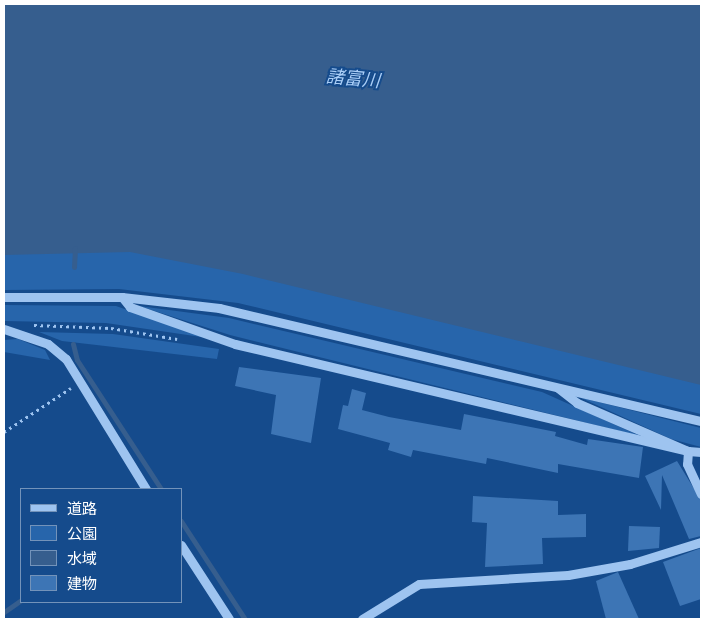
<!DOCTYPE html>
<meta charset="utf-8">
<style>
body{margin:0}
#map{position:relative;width:705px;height:623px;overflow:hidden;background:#154b8c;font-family:Montserrat,"Noto Sans JP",sans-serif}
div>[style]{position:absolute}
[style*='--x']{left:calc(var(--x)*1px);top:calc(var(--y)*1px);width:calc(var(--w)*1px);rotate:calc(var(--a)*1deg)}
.green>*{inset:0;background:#2765ab}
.water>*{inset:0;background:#365e8e}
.stream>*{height:5px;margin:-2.5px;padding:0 2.5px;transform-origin:2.5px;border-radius:2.5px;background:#365e8e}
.building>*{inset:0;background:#3d75b5}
.path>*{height:3px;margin-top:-1.5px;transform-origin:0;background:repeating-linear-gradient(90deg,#9ec4f0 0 2.5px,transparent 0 6.5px)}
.minor>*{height:9px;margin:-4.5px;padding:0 4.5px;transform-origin:4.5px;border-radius:4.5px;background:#9ec4f0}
span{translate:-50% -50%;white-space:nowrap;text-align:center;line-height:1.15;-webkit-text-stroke:4px #154b8c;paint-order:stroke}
.water-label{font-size:18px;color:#aacef7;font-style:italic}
.frame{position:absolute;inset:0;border:5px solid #fff;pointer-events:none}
.legend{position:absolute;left:20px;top:488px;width:162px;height:115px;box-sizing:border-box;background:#154b8c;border:1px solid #7393ba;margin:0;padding:6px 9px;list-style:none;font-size:15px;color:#fff}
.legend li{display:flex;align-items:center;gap:10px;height:25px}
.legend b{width:25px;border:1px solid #7393ba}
</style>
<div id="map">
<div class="green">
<div style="clip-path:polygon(4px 229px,98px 232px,701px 359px,701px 414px,238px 303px,119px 289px,4px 290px)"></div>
<div style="clip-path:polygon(4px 305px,116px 306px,208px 338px,106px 323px,4px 321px)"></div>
<div style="clip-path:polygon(139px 306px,229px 318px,542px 392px,640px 436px,230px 335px)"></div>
<div style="clip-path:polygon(39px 332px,113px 334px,219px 349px,217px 359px,62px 341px)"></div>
<div style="clip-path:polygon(18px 339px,45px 350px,50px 360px,4px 352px,4px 340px)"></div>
<div style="clip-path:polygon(579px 397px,701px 428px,701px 447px,671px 439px)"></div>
</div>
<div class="water">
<div style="clip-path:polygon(4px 4px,701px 4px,701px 385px,243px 274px,130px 252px,4px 255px)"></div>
</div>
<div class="stream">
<div style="--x:74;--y:267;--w:19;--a:-87"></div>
<div style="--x:73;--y:344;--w:16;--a:76"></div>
<div style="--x:77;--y:360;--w:154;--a:56.9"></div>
<div style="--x:181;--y:521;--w:117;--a:56.9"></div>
<div style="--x:4;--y:612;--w:21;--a:-35"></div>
</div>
<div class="building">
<div style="clip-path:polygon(239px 367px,321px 378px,311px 443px,271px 434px,276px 395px,235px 386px)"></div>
<div style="clip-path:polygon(352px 389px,366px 393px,362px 410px,389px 417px,461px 430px,464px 414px,556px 432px,555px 436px,587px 445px,588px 439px,643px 447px,639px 478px,558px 464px,558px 473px,487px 458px,486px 464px,413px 450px,411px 457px,388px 450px,390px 443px,338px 429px,343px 405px,348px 406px)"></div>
<div style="clip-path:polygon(677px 461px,701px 500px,701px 536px,689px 539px,662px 475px,661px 510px,645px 476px)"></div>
<div style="clip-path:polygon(473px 496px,558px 501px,558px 515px,586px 514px,586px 537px,542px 538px,543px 564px,485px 567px,487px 523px,472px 522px)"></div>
<div style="clip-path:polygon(629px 526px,660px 527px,659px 548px,628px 551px)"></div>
<div style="clip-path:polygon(701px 548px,701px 599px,680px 606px,663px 562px)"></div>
<div style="clip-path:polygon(618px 572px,639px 619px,606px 619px,596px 581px)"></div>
</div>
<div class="path">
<div style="--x:34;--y:325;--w:77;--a:2.2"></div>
<div style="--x:111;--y:328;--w:67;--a:9.5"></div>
<div style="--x:4;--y:432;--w:80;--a:-33.3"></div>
</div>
<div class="minor">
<div style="--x:4;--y:297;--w:118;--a:0"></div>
<div style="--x:122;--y:297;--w:98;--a:6.5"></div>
<div style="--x:219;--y:308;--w:495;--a:13.2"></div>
<div style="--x:122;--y:297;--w:13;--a:51"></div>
<div style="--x:130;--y:307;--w:111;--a:19.4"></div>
<div style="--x:235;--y:344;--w:465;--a:13.3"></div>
<div style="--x:688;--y:451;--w:13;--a:94"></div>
<div style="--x:687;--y:464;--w:33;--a:65"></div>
<div style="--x:4;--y:329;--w:46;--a:18.8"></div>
<div style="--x:48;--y:344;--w:23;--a:40"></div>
<div style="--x:66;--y:359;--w:153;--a:58.4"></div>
<div style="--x:558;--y:388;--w:24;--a:38"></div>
<div style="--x:577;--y:403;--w:121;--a:23.4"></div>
<div style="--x:688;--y:451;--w:13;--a:4"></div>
<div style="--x:181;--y:545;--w:88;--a:57"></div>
<div style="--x:362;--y:619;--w:67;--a:-31.6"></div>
<div style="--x:419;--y:584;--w:149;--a:-3.5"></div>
<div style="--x:568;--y:575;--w:63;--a:-10.1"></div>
<div style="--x:630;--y:564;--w:74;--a:-17.2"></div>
</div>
<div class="water-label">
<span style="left:353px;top:79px;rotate:5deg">諸富川</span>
</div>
<div class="frame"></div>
<ul class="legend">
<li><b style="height:6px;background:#9ec4f0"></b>道路</li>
<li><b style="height:14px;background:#2765ab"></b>公園</li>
<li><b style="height:14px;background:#365e8e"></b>水域</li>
<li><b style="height:14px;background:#3d75b5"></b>建物</li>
</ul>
</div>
